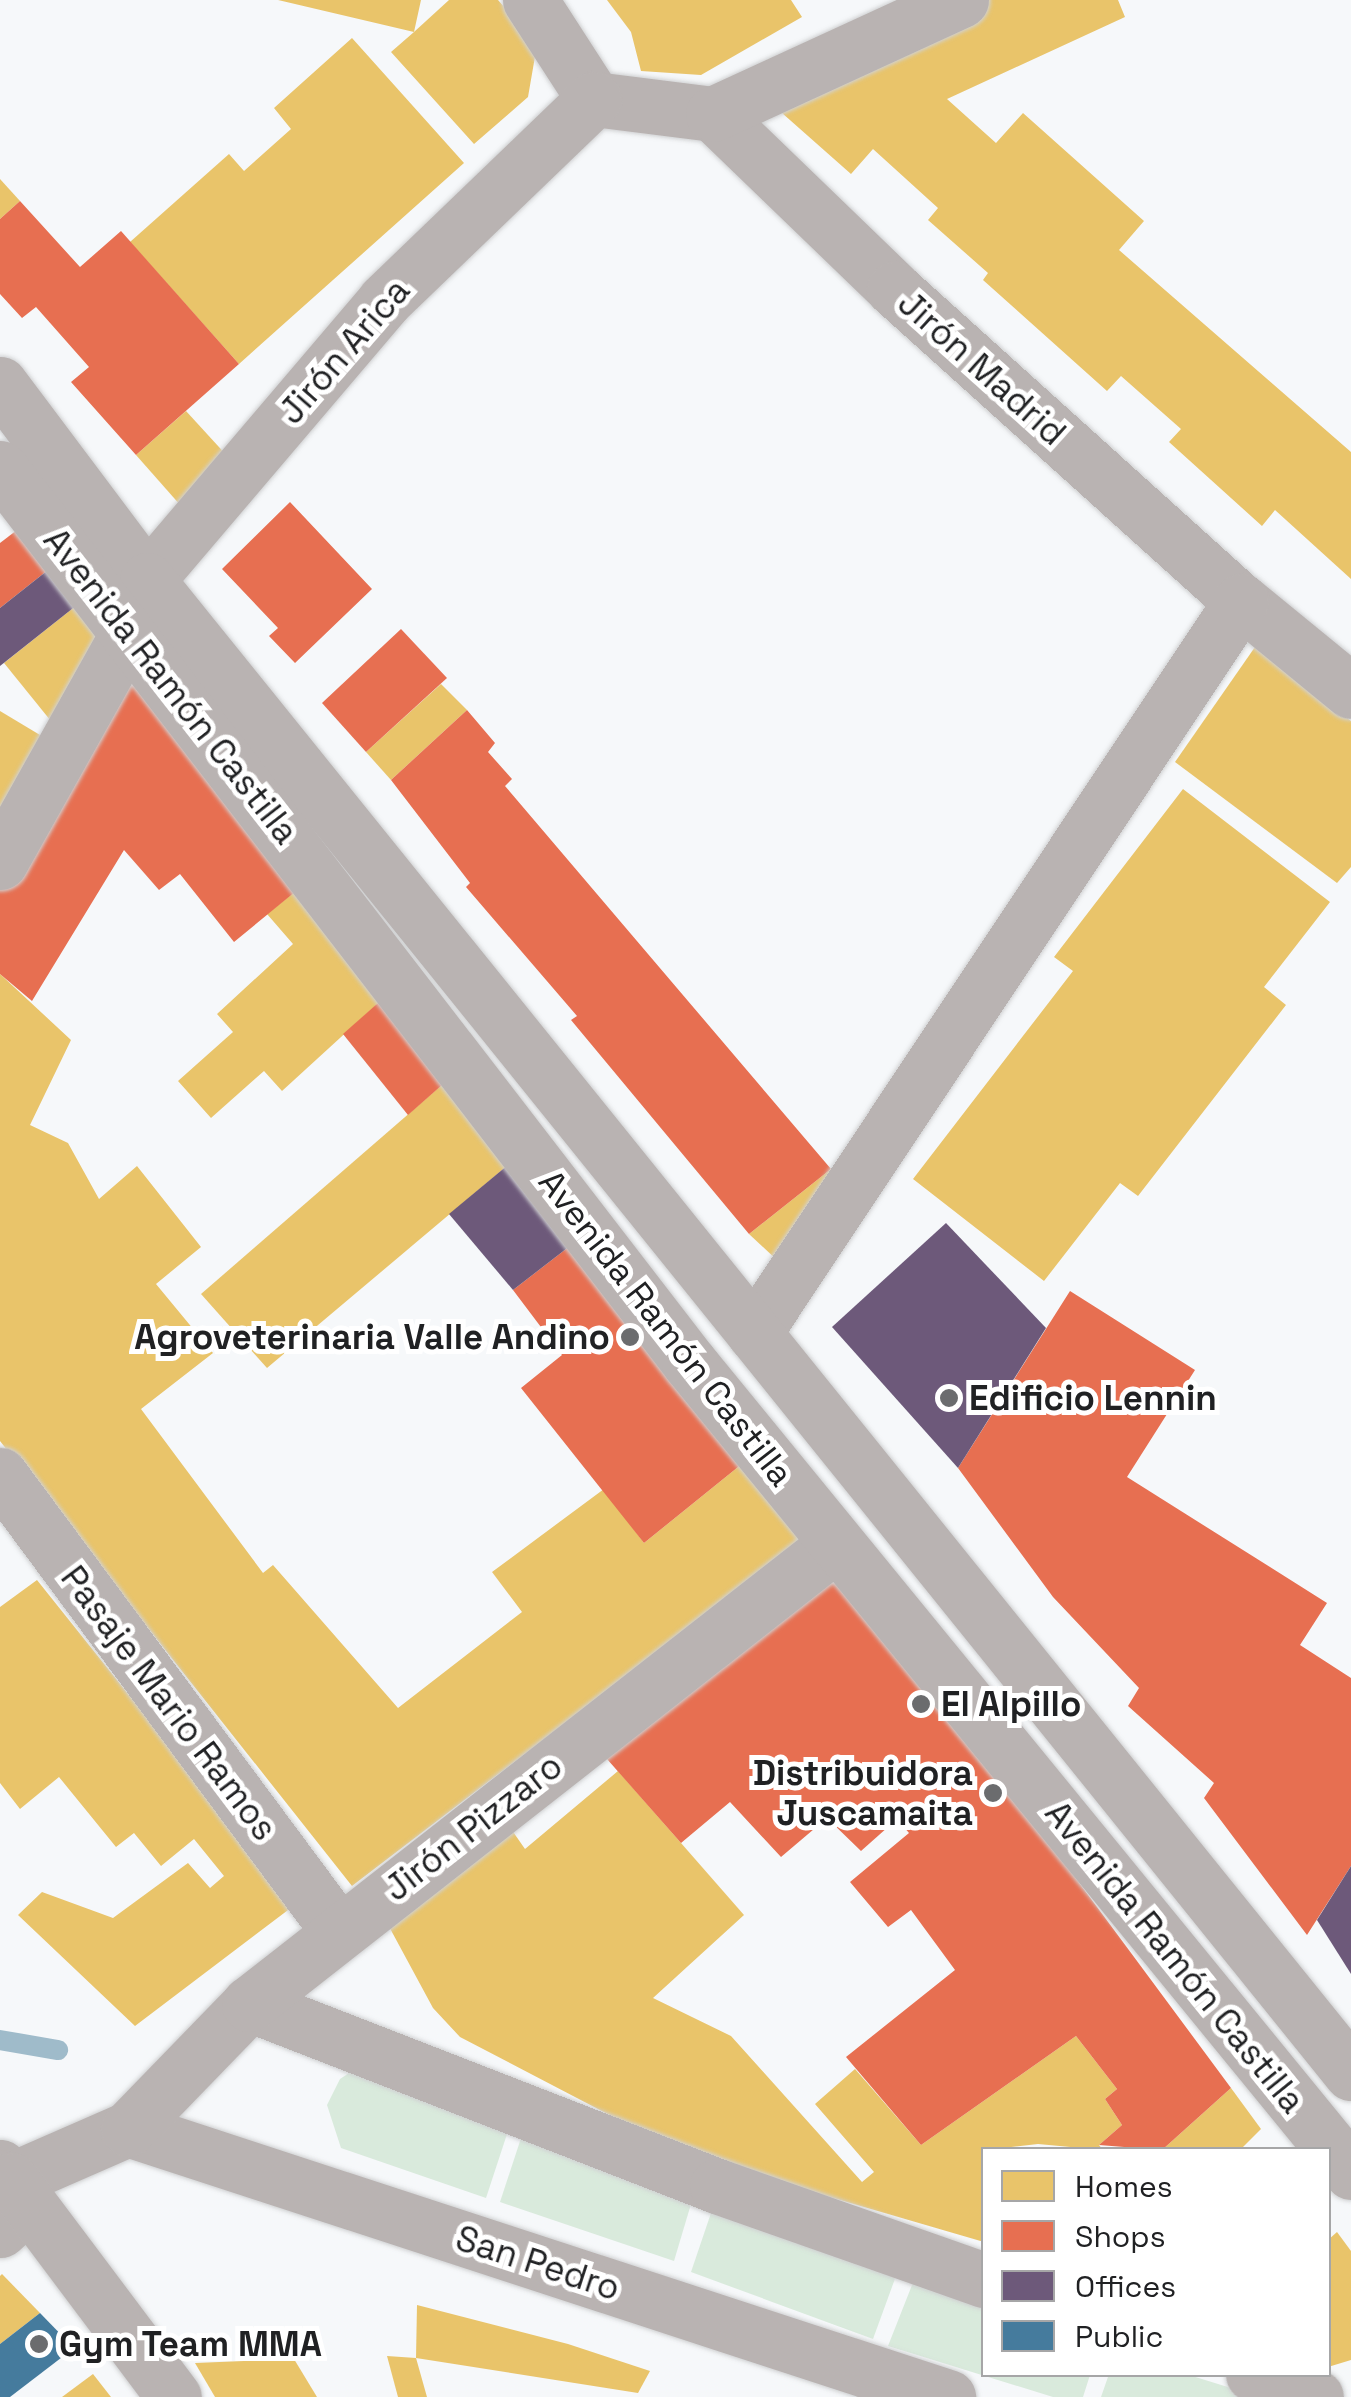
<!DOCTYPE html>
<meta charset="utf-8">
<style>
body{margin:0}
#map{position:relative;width:1351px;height:2397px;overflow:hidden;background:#f6f8fa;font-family:"Space Grotesk",sans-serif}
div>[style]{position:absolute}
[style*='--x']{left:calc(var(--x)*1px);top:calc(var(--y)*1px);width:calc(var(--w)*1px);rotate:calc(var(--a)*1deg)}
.green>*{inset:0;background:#d9eadc}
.homes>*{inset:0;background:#e9c46a}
.shops>*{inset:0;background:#e76f51}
.offices>*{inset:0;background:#6d597a}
.public>*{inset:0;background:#457b9d}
.stream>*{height:20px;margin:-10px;padding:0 10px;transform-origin:10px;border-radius:10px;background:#9fbbca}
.roads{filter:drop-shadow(0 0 2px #d0d1d2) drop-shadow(0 0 2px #d0d1d2)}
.minor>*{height:55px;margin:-27.5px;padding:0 27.5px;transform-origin:27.5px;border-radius:27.5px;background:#b9b3b2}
.tertiary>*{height:55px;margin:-27.5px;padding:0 27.5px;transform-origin:27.5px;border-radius:27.5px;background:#b9b3b2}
.dots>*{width:28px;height:28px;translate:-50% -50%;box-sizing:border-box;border:5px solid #fff;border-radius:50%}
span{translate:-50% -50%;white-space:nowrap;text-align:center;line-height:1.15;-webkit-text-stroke:10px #fff;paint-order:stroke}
.street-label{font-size:35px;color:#202123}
.poi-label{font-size:35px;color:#202123;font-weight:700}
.right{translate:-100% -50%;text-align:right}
.left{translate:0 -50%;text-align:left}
.legend{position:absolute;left:981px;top:2147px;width:350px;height:230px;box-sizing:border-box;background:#fff;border:2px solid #a6a6a7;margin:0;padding:12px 18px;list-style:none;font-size:30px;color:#202123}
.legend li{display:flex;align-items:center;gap:20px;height:50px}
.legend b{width:50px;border:2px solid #a6a6a7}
</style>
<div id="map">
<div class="green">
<div style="clip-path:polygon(361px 2065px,509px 2128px,486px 2198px,341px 2148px,327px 2105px,340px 2079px)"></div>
<div style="clip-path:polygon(523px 2132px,691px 2204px,674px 2261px,500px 2202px)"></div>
<div style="clip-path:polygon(711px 2213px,896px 2276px,873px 2339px,691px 2272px)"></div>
<div style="clip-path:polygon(914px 2280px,983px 2305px,984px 2374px,1090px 2375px,1083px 2397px,1053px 2397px,888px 2346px)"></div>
<div style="clip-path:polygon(1109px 2374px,1189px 2375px,1260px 2397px,1101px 2397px)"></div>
</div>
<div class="homes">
<div style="clip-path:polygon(278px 0,421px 0,414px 32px,449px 0,498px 0,537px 45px,528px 97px,474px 144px,391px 52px,414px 32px)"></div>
<div style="clip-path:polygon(607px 0,791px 0,802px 17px,701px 75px,641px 71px,631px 32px)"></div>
<div style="clip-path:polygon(984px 0,1118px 0,1125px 17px,947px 99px,996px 143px,1023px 113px,1144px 221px,1119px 250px,1351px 452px,1351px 579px,1275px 510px,1262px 526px,1169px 442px,1181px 429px,1121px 376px,1107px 391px,983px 280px,988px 273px,928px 220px,938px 208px,873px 149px,851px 174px,782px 113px,811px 80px)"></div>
<div style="clip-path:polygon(352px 38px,464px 163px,239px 364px,130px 242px,229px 154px,244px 171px,291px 129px,274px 108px)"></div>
<div style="clip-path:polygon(0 179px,20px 201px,0 219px)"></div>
<div style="clip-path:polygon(186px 411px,240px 470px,189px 515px,136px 455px)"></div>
<div style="clip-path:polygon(77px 605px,107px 642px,59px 731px,4px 663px)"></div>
<div style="clip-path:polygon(1255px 647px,1351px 721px,1351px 867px,1337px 883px,1175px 762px)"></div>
<div style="clip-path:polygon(441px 684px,467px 710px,391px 780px,366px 752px)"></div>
<div style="clip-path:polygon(0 711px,50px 741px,0 824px)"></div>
<div style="clip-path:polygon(1183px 789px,1330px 902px,1264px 987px,1286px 1005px,1138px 1196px,1120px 1183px,1044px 1281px,913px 1179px,1073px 971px,1054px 957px)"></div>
<div style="clip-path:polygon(301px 887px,387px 995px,282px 1091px,264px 1071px,211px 1118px,178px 1081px,233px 1032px,217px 1014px,293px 944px,267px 914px)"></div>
<div style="clip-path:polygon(0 974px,71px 1040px,30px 1125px,68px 1143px,99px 1199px,137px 1166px,201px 1247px,156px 1284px,213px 1353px,141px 1409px,263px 1573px,273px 1565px,398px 1708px,522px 1612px,492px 1572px,604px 1489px,644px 1543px,748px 1459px,811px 1535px,352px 1886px,0 1441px)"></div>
<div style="clip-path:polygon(450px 1078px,514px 1160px,267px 1368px,201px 1294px)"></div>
<div style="clip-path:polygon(831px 1169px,778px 1261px,749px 1234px)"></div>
<div style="clip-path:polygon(37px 1580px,296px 1904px,135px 2026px,18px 1915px,42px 1892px,113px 1918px,188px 1863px,210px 1888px,224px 1876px,194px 1839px,161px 1866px,134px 1833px,116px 1847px,59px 1777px,20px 1809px,0 1783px,0 1607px)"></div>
<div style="clip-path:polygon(618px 1771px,744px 1915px,653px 1998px,731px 2036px,862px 2182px,874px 2172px,815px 2104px,855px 2069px,921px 2145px,1076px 2036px,1117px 2089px,1105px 2099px,1122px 2125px,1099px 2145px,1103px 2150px,1038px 2144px,984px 2150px,984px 2242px,686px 2155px,460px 2037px,433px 2008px,386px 1921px,509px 1826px,525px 1849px)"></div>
<div style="clip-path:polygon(1231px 2088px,1261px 2129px,1240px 2150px,1162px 2150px)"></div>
<div style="clip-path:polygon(1337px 2232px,1351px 2251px,1351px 2360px,1328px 2367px,1328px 2240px)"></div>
<div style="clip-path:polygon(2px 2274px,40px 2313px,0 2344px,0 2276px)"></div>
<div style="clip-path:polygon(417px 2305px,568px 2344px,650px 2371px,638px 2393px,416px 2358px)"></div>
<div style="clip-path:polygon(387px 2356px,416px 2358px,427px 2397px,398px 2397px)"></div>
<div style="clip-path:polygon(294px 2359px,317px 2397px,215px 2397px,195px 2363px)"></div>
<div style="clip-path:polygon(93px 2374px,111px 2397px,62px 2397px)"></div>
</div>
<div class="shops">
<div style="clip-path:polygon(20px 201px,80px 267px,121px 231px,239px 364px,136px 455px,71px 382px,89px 367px,36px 307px,22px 318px,0 294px,0 219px)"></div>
<div style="clip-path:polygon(290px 502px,372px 589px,295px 663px,269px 636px,278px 628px,222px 569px)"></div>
<div style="clip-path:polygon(17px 530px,48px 570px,0 608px,0 543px)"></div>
<div style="clip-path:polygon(401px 629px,447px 678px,366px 752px,322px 703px)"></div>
<div style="clip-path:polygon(140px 663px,301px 887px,234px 942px,180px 874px,159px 890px,124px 850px,32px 1001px,0 974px,0 888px)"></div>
<div style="clip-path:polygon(467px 710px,495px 743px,488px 752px,512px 779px,505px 786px,831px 1169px,749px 1234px,571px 1020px,577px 1016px,466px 887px,470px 883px,391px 780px)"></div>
<div style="clip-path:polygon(387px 995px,450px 1078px,408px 1115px,343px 1034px)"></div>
<div style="clip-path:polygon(579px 1239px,748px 1459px,644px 1543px,521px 1388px,562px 1355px,513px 1290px)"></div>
<div style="clip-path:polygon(1070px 1291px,1195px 1370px,1127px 1477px,1327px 1603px,1300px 1645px,1351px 1678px,1351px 1866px,1307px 1935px,1204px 1798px,1214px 1783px,1128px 1706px,1139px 1688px,1053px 1597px,958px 1468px)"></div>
<div style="clip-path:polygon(844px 1565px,1231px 2088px,1162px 2150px,1099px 2145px,1122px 2125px,1105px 2099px,1117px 2089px,1076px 2036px,921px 2145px,846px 2057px,955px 1970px,911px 1910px,888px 1927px,850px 1882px,909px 1833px,897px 1819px,861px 1851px,827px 1818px,781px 1857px,730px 1802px,681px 1843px,607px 1759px)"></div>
</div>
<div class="offices">
<div style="clip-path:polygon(48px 570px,77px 605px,0 666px,0 608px)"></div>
<div style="clip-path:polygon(514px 1160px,579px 1239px,513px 1290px,449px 1214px)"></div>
<div style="clip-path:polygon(946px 1223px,1046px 1328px,958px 1468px,832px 1327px)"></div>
<div style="clip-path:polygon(1351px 1866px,1351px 1974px,1317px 1920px)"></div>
</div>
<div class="public">
<div style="clip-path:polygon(40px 2313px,74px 2348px,10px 2397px,0 2397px,0 2344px)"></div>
</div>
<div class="stream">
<div style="--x:0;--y:2040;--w:59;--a:9.8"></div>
</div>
<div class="roads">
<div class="minor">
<div style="--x:530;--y:0;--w:118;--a:57.1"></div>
<div style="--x:594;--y:99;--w:120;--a:7.2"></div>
<div style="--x:713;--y:114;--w:252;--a:44"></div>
<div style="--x:894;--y:289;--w:467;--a:42"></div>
<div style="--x:1241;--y:601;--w:142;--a:39.3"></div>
<div style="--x:713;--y:114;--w:273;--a:-24.7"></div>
<div style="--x:0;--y:862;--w:267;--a:-60.8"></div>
<div style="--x:130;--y:629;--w:52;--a:-70.9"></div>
<div style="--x:147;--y:580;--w:367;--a:-49.6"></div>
<div style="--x:385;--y:300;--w:290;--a:-43.9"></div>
<div style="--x:754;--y:1333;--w:879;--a:-56.36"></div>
<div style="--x:0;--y:1475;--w:569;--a:53.43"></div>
<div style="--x:249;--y:2004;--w:502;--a:21.25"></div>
<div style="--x:717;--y:2186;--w:283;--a:19.4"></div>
<div style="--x:128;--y:2129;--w:863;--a:18.1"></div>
<div style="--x:0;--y:2167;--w:17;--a:50"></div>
<div style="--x:11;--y:2180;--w:128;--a:-23.6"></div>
<div style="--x:128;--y:2129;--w:174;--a:-45.9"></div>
<div style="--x:249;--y:2004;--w:746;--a:-38.08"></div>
<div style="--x:0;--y:2230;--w:39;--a:-42"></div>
<div style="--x:1253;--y:2374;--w:67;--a:20.1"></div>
</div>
<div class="tertiary">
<div style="--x:0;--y:384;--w:245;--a:53.1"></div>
<div style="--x:147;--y:580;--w:1918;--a:51.12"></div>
<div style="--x:0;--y:468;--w:1129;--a:52.38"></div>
<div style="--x:689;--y:1362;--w:1046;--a:50.74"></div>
<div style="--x:0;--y:2177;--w:11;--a:15"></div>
<div style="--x:11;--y:2180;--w:271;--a:53.1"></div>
</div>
</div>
<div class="dots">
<div style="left:630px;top:1337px;background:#6b6c6e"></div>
<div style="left:949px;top:1398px;background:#6b6c6e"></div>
<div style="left:921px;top:1704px;background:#6b6c6e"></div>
<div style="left:993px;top:1793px;background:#6b6c6e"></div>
<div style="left:39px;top:2344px;background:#6b6c6e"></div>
</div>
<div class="street-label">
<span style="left:344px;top:351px;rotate:-49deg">Jirón Arica</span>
<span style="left:982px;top:368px;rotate:42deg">Jirón Madrid</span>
<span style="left:171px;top:686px;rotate:52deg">Avenida Ramón Castilla</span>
<span style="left:666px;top:1328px;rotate:52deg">Avenida Ramón Castilla</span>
<span style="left:169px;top:1703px;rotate:53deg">Pasaje Mario Ramos</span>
<span style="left:473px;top:1827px;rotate:-38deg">Jirón Pizzaro</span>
<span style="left:1175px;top:1957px;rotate:51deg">Avenida Ramón Castilla</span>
<span style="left:538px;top:2263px;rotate:18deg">San Pedro</span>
</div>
<div class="poi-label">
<span class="right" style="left:610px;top:1337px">Agroveterinaria Valle Andino</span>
<span class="left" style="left:969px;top:1398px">Edificio Lennin</span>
<span class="left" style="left:941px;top:1704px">El Alpillo</span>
<span class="right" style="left:973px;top:1793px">Distribuidora<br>Juscamaita</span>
<span class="left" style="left:59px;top:2344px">Gym Team MMA</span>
</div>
<ul class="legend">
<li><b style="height:28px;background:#e9c46a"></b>Homes</li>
<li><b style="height:28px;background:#e76f51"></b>Shops</li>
<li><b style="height:28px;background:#6d597a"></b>Offices</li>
<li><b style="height:28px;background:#457b9d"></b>Public</li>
</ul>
</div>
